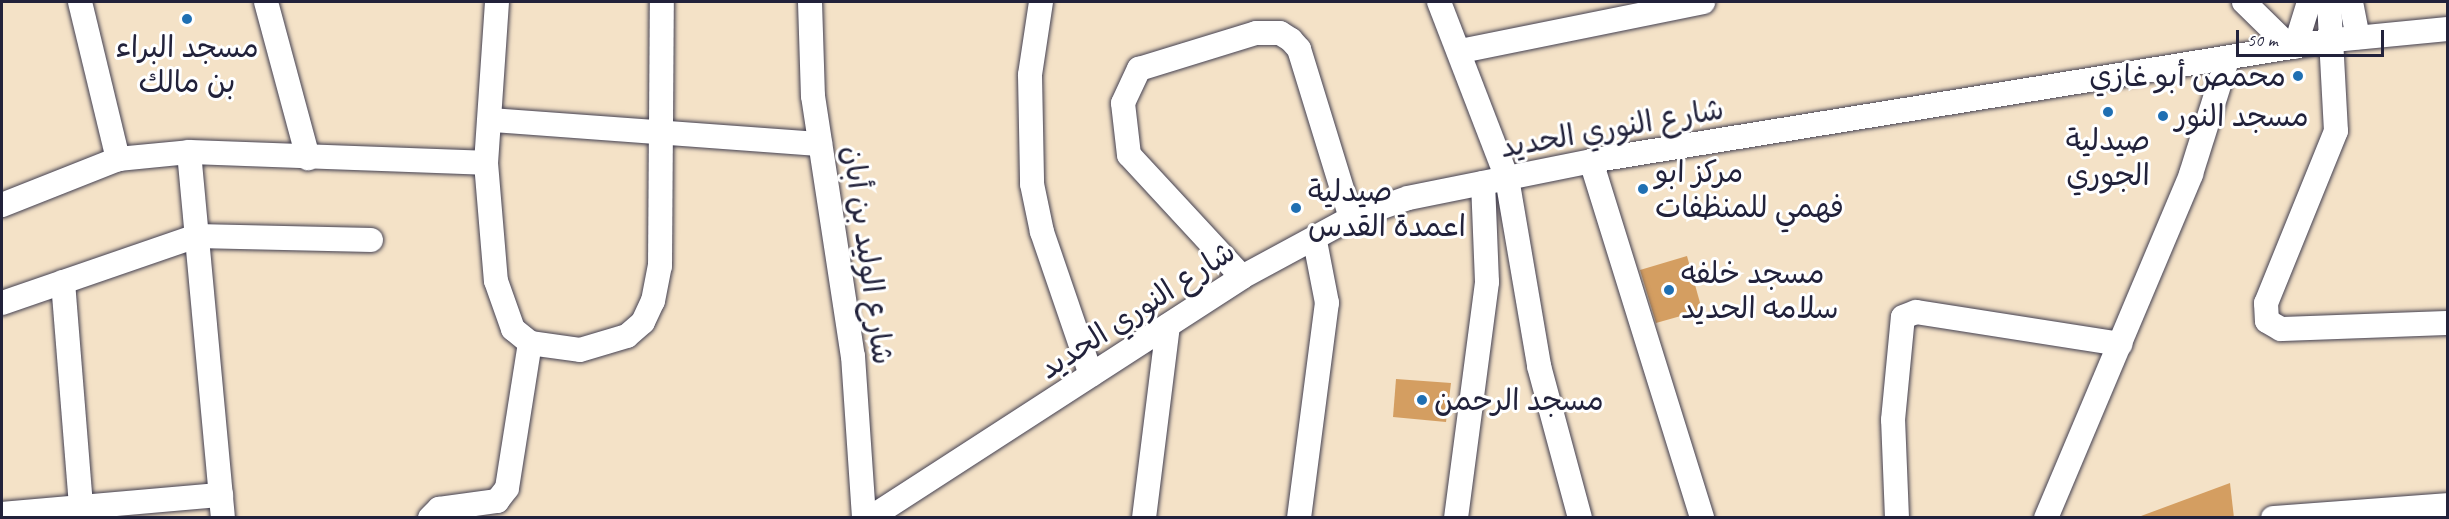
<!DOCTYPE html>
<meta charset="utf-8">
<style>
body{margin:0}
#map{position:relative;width:2449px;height:519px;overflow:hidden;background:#f4e2c7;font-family:Caveat,"Playpen Sans Arabic",sans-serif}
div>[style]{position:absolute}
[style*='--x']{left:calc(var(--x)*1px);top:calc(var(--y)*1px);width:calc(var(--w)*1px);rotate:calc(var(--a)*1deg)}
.building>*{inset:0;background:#d49e61}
.roads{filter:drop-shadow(0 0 2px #423f50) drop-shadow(0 0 2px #423f50)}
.minor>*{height:24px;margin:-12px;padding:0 12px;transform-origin:12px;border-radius:12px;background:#fff}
.dots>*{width:16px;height:16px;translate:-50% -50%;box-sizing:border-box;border:3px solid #fff;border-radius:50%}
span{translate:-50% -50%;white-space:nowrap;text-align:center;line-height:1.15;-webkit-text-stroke:6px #fff;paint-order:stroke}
.poi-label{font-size:30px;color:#22223b}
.right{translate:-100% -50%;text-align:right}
.left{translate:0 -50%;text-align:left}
.street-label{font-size:30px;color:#22223b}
.frame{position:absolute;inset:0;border:3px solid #22223b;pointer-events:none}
.scale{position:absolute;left:2236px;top:30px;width:148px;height:27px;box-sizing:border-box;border:3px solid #22223b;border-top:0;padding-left:8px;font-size:18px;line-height:21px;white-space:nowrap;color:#22223b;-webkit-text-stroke:4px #fff;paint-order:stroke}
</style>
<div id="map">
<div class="building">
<div style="clip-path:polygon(1687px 256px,1702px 310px,1656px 323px,1640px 270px)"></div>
<div style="clip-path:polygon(1396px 379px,1451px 383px,1446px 422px,1393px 417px)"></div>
<div style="clip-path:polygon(2230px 483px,2234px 518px,2141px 518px,2141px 516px)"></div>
</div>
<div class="roads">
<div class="minor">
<div style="--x:80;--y:2;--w:162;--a:76.4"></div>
<div style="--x:266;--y:2;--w:162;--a:74.9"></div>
<div style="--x:497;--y:2;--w:161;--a:93.9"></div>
<div style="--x:486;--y:163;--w:118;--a:85.2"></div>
<div style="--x:496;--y:281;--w:51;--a:70.5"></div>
<div style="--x:513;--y:329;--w:22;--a:39"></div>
<div style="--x:530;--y:343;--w:50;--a:8"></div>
<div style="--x:580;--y:350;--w:49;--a:-16.6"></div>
<div style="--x:627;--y:336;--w:21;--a:-41"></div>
<div style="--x:643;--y:322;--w:23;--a:-65"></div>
<div style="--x:653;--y:301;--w:36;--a:-79"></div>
<div style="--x:660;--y:266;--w:264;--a:-89.6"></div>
<div style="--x:810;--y:2;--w:94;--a:88.2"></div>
<div style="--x:813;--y:96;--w:263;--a:81.3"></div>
<div style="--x:853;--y:356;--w:162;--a:86.1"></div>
<div style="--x:1041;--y:2;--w:74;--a:98.6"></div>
<div style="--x:1030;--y:75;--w:109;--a:88.9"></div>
<div style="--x:1032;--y:184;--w:49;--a:78.2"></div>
<div style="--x:1042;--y:232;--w:151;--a:71.1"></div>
<div style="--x:1439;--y:2;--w:189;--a:68.9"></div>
<div style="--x:1507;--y:178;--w:191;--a:80.3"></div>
<div style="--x:1539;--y:366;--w:157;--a:74.9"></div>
<div style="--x:2244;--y:2;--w:64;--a:44.4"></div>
<div style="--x:2329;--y:2;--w:129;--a:86.9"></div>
<div style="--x:2336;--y:131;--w:186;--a:112.1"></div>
<div style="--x:2266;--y:303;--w:18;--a:87"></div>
<div style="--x:2267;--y:321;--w:16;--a:30"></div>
<div style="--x:2281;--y:329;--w:167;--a:-2.1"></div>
<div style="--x:2351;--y:2;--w:36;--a:79"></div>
<div style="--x:2295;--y:47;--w:47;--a:-72.7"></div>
<div style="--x:1461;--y:51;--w:247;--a:-11.4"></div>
<div style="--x:492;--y:120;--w:329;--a:4.2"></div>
<div style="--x:189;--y:152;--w:368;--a:84.7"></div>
<div style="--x:1591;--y:161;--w:374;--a:72.7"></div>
<div style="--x:2;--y:205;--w:125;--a:-21.6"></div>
<div style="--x:118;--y:159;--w:71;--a:-5.6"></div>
<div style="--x:189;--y:152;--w:297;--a:2.1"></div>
<div style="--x:1242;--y:277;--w:166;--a:-132.8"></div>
<div style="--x:1129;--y:155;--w:52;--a:-96.6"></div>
<div style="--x:1123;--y:103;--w:38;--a:-65"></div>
<div style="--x:1139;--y:69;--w:122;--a:-17.1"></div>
<div style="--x:1256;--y:33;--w:24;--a:0"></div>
<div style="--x:1280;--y:33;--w:13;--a:32"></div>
<div style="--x:1291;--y:40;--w:12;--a:48"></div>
<div style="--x:1299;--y:49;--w:177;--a:72.9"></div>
<div style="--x:63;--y:282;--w:237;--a:85.4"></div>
<div style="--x:2;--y:303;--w:206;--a:-19"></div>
<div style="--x:197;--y:236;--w:174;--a:1.3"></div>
<div style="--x:2;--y:514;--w:220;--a:-5"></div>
<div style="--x:430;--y:518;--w:13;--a:-45"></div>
<div style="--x:439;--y:509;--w:59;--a:-7.9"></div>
<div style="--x:497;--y:501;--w:16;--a:-52"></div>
<div style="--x:507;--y:488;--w:147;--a:-81"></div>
<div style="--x:870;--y:518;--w:443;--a:-32.9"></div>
<div style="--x:1242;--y:277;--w:124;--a:-28.4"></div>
<div style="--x:1351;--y:218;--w:60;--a:-19.3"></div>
<div style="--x:1408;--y:198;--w:187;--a:-11.4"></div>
<div style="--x:1591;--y:161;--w:754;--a:-9.24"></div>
<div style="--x:2335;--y:40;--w:114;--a:-5.6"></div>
<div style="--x:1144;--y:518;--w:194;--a:-82.9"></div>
<div style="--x:1299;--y:518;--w:217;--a:-82.6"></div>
<div style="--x:1327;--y:303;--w:63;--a:-101"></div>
<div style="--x:1456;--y:518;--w:238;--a:-82.5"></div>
<div style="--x:1487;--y:282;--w:99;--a:-92.3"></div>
<div style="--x:1897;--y:518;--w:98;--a:-92.3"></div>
<div style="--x:1893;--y:420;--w:103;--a:-84.5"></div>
<div style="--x:1903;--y:317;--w:14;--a:-21"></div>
<div style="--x:1916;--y:312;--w:207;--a:8.9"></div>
<div style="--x:2046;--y:518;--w:373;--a:-67.1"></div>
<div style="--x:2191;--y:174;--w:120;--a:-72.5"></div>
<div style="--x:2273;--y:518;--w:175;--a:-4.2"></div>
</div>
</div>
<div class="dots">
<div style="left:187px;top:19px;background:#1f6fb2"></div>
<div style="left:2298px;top:76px;background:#1f6fb2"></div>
<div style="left:2108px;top:112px;background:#1f6fb2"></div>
<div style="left:2163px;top:116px;background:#1f6fb2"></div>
<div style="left:1643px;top:189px;background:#1f6fb2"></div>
<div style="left:1296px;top:208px;background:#1f6fb2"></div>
<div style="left:1669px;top:290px;background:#1f6fb2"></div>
<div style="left:1422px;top:400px;background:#1f6fb2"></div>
</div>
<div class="poi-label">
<span style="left:187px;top:64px">مسجد البراء<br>بن مالك</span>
<span class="right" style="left:2286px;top:76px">محمص أبو غازي</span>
<span class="left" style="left:2175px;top:116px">مسجد النور</span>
<span style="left:2108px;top:157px">صيدلية<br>الجوري</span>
<span class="left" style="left:1655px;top:189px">مركز ابو<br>فهمي للمنظفات</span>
<span class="left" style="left:1308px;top:208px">صيدلية<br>اعمدة القدس</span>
<span class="left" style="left:1681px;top:290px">مسجد خلفه<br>سلامه الحديد</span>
<span class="left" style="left:1434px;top:400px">مسجد الرحمن</span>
</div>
<div class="street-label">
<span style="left:1612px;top:128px;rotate:-10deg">شارع النوري الحديد</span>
<span style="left:868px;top:255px;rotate:82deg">شارع الوليد بن أبان</span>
<span style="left:1137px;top:310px;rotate:-33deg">شارع النوري الحديد</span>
</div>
<div class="frame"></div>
<div class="scale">50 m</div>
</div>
